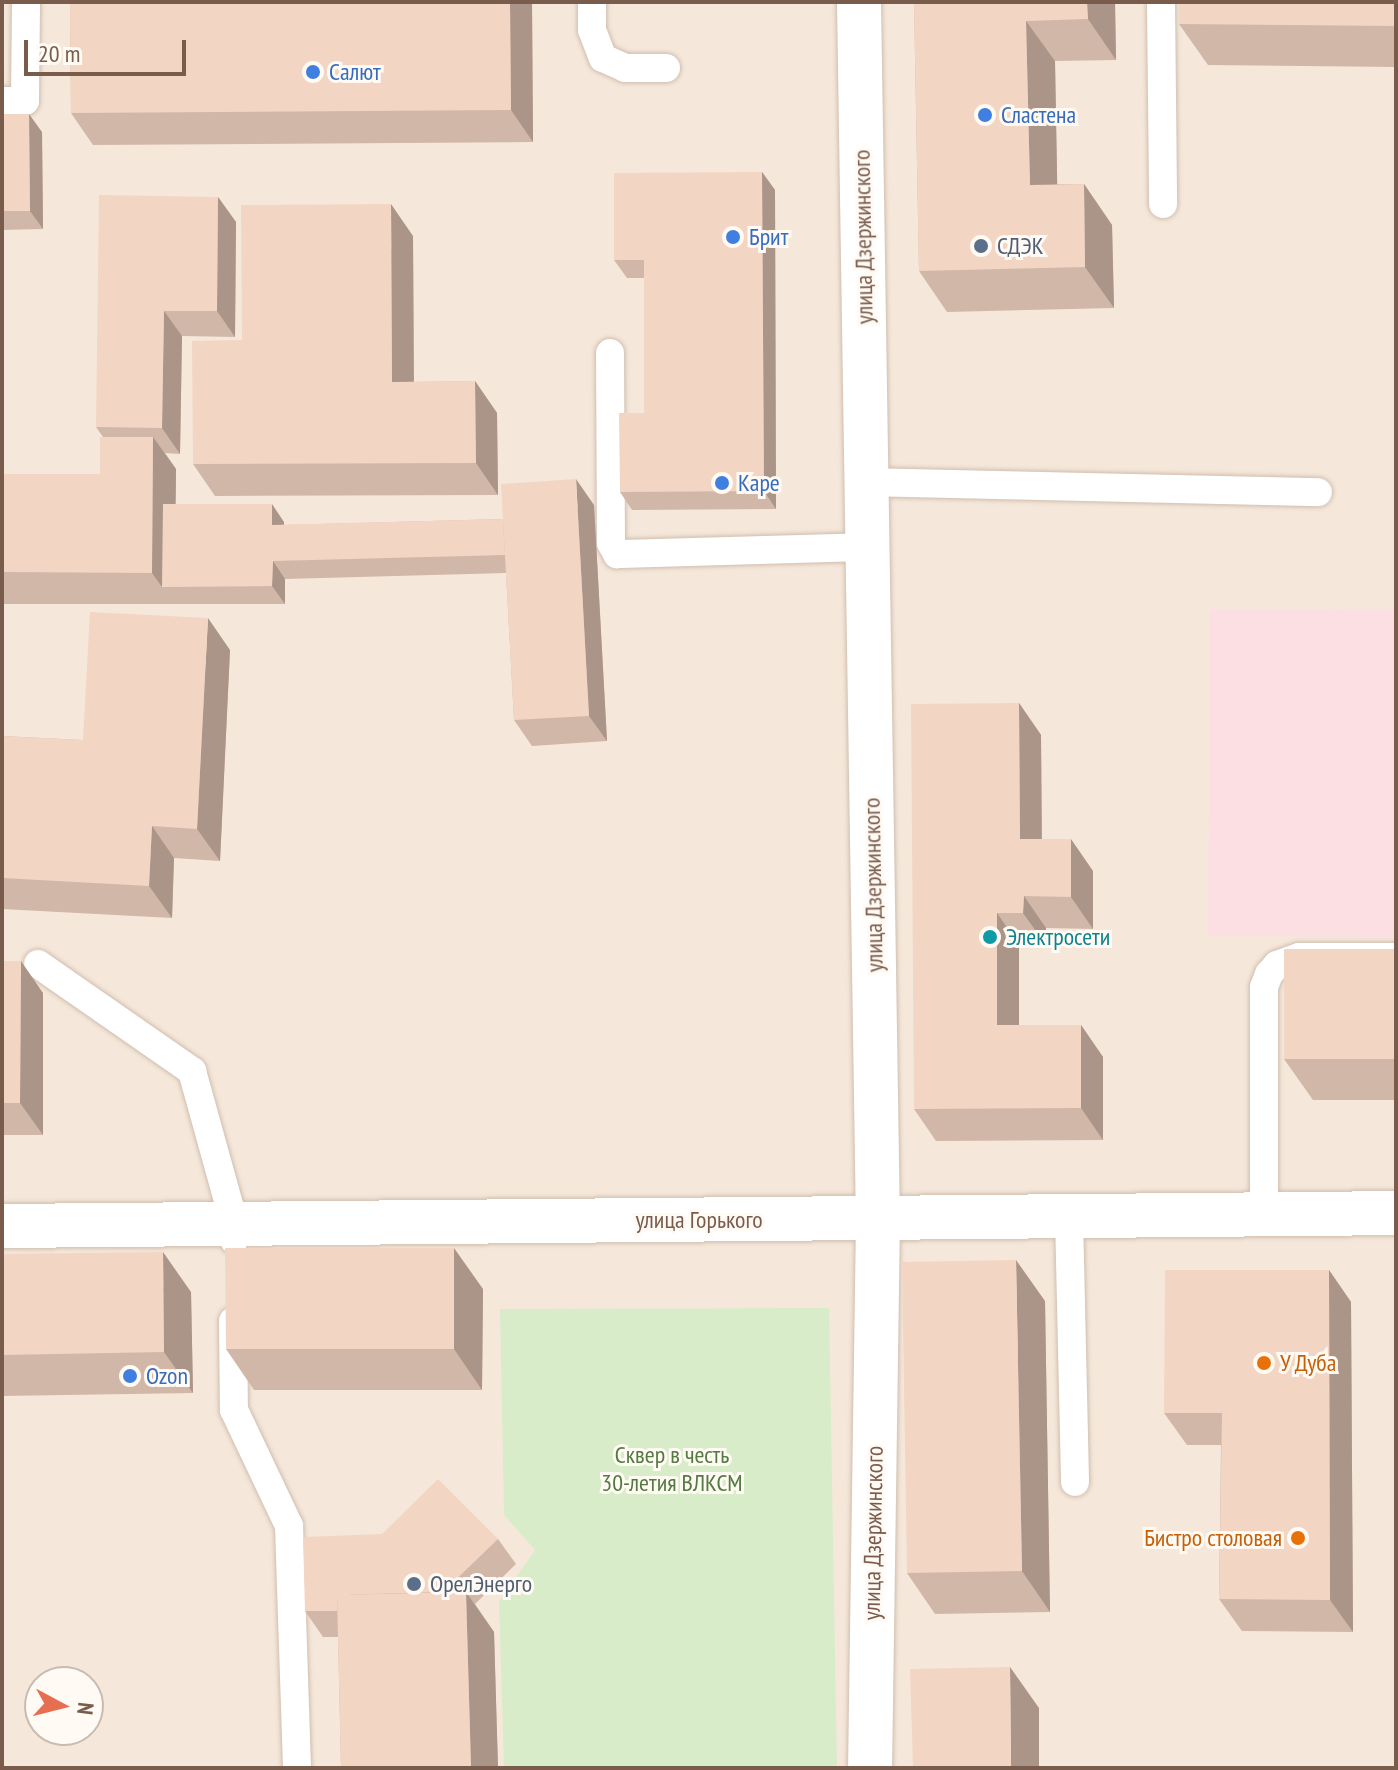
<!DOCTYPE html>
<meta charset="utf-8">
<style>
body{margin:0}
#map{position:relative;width:1398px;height:1770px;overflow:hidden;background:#fdf6ec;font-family:"PT Sans Narrow",sans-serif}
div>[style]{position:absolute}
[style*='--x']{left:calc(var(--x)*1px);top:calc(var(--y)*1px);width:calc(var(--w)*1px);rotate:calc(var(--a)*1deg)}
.residential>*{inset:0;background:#f5e8da}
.medical>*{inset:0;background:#fbdfe3}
.green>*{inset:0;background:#d8ecc9}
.roads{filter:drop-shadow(0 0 2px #d1beb0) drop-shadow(0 0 2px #d1beb0)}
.lane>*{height:28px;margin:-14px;padding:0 14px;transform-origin:14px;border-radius:14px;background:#fff}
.street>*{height:44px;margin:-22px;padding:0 22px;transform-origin:22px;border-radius:22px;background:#fff}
.secondary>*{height:44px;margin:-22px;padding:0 22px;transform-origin:22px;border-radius:22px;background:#fff}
.wall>*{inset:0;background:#d1b7a8}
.shaded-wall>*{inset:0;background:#aa9588}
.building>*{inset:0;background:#f3d5c3}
.dots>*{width:22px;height:22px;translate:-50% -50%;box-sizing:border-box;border:4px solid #fffaf3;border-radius:50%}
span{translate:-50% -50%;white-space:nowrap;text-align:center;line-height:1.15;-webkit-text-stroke:6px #fffaf3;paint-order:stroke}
.shop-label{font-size:24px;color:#366cbe}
.left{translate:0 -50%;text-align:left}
.street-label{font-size:24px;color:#7a5c4d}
.service-label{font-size:24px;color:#4e5e75}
.culture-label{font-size:24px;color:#0d838f}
.food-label{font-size:24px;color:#c56008}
.right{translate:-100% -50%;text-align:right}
.park-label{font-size:24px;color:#537a41}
.frame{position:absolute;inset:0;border:4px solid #7a5c4d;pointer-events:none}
.north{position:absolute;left:24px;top:1666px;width:80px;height:80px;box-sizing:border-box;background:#fffaf3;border:2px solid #cabbb1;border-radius:50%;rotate:97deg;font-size:22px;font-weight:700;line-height:32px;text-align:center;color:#7a5c4d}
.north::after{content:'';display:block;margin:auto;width:28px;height:36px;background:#e76f51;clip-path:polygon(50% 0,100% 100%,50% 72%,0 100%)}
.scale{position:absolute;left:24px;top:40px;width:162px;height:36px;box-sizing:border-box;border:4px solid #7a5c4d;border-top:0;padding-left:10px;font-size:24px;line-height:28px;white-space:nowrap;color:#7a5c4d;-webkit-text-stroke:6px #fffaf3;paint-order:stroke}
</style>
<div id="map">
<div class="residential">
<div style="clip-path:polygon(evenodd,2px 2px,1396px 2px,1396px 1768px,2px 1768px,2px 2px,40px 1682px,88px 1682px,88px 1730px,40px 1730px,40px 1682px)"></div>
</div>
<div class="medical">
<div style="clip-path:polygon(1396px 609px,1396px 937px,1208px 936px,1210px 610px)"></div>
</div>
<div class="green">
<div style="clip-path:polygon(829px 1308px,837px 1768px,504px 1768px,499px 1602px,535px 1550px,504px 1515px,500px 1309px)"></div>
</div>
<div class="roads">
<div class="lane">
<div style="--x:592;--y:2;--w:28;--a:90"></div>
<div style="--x:592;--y:30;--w:30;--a:69"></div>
<div style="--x:603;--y:58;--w:24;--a:24"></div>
<div style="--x:625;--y:68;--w:41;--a:0"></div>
<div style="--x:1161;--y:2;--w:202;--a:89.4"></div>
<div style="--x:2;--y:101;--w:23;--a:0"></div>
<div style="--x:25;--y:101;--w:99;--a:-89.4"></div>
<div style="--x:610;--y:353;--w:190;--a:89.7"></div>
<div style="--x:611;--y:543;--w:13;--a:61"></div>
<div style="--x:617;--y:554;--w:250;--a:-1.6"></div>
<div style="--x:866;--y:482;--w:452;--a:1.3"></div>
<div style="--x:38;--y:964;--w:188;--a:34.8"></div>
<div style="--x:192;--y:1071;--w:157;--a:74.5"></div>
<div style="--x:234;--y:1222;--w:18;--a:90"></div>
<div style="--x:1264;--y:1213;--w:226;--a:-90"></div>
<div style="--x:1264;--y:987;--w:14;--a:-69"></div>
<div style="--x:1269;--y:974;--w:12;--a:-48"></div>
<div style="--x:1277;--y:965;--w:23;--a:-20"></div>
<div style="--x:1299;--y:957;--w:97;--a:0"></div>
<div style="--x:1069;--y:1216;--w:266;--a:88.7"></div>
<div style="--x:233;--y:1321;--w:89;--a:89.4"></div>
<div style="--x:234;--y:1410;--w:128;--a:64.6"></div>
<div style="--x:289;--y:1526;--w:242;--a:88.1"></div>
</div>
<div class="street">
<div style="--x:2;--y:1226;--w:1394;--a:-0.53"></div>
</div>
<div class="secondary">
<div style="--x:859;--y:2;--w:1217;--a:89.11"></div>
<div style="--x:878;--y:1219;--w:549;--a:90.83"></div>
</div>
</div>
<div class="wall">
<div style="clip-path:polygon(70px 2px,532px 2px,533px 142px,93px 145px,71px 113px)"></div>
<div style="clip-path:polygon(914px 2px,1115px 2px,1116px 60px,1055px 61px,1057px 184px,1084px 184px,1112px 225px,1114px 308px,947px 312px,919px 271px)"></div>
<div style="clip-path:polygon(1396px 2px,1396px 67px,1208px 65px,1179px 24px)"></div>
<div style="clip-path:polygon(2px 114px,42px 132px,43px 229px,2px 230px)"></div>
<div style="clip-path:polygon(762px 172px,775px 190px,776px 509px,632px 510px,620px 492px,644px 413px,644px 278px,627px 278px,614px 260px)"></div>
<div style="clip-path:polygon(218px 197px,236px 222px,235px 337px,182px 336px,180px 454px,165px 453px,176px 469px,175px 504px,284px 522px,284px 525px,503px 519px,594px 505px,607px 741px,532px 746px,514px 720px,506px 573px,285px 579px,285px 604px,2px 604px,2px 474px,100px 474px,103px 437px,96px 427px)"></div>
<div style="clip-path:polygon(413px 236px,414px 382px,475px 381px,497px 413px,498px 495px,215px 496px,193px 464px,242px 340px)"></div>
<div style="clip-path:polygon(230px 650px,220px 861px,174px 858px,172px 918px,2px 909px,2px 736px,83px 740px)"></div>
<div style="clip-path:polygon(1019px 703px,1041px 735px,1042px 839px,1093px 871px,1093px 929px,1046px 928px,1046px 945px,1019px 945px,1019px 1025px,1081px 1025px,1103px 1057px,1103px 1140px,936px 1141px,914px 1109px)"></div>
<div style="clip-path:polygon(1396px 949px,1396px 1100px,1313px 1100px,1284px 1059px)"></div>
<div style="clip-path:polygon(2px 961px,43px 993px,43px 1135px,2px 1135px)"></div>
<div style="clip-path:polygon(2px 1254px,191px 1292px,193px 1393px,2px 1396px)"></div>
<div style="clip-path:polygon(1329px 1270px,1351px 1302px,1353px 1632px,1242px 1631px,1219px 1599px,1221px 1445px,1187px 1445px,1164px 1413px)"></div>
<div style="clip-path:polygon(483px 1289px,482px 1390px,254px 1390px,226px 1349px)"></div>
<div style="clip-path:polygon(1045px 1301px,1050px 1612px,935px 1614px,907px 1573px)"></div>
<div style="clip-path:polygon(498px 1539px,516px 1564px,475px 1604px,494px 1632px,498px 1768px,341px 1768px,338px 1637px,323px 1637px,305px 1611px)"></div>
</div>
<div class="shaded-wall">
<div style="clip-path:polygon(510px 2px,532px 2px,533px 142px,511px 110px)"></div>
<div style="clip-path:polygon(1087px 2px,1115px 2px,1116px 60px,1088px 19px)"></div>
<div style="clip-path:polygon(1026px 21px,1055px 61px,1058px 226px,1030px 185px)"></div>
<div style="clip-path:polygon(29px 114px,42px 132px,43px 229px,30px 211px)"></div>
<div style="clip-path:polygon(762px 172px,775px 190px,776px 509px,764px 491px)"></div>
<div style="clip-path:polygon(1084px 184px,1112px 225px,1114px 308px,1085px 267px)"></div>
<div style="clip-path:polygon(218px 197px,236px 222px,235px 337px,217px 311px)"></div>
<div style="clip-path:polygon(391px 204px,413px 236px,414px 414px,392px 382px)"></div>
<div style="clip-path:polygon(164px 311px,182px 336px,180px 454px,162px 428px)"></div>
<div style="clip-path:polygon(475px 381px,497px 413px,498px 495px,476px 463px)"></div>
<div style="clip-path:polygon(153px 437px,176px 469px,175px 586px,162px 587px,152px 573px)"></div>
<div style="clip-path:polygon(576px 479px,594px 505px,607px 741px,589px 716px)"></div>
<div style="clip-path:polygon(272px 504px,284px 522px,284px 543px,272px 525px)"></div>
<div style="clip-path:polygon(273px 561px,285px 579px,285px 604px,272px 586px)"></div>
<div style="clip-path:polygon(208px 618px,230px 650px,220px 861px,197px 829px)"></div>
<div style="clip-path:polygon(1019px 703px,1041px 735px,1042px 871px,1020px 839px)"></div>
<div style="clip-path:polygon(152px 826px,174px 858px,172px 918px,149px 886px)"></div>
<div style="clip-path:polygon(1071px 839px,1093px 871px,1093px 929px,1071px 897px)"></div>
<div style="clip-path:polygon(1024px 896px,1046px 928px,1046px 945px,1023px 913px)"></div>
<div style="clip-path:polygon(997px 913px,1019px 945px,1019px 1057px,997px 1025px)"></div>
<div style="clip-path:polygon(21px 961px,43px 993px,43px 1135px,20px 1103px)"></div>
<div style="clip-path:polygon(1081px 1025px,1103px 1057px,1103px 1140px,1081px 1108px)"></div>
<div style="clip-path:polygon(454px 1248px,483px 1289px,482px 1390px,454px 1349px)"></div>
<div style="clip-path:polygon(163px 1252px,191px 1292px,193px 1393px,164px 1352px)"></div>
<div style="clip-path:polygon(1016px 1260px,1045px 1301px,1050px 1612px,1022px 1571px)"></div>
<div style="clip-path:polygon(1329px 1270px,1351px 1302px,1353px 1632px,1330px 1600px)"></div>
<div style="clip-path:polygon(466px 1592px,494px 1632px,498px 1768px,471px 1768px)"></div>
<div style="clip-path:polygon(1010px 1667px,1039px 1708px,1039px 1768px,1011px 1768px)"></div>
</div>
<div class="building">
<div style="clip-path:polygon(70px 2px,510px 2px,511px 110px,71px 113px)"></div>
<div style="clip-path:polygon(914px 2px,1087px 2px,1088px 19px,1026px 21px,1030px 185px,1084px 184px,1085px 267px,919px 271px)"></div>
<div style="clip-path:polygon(1179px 2px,1396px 2px,1396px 26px,1179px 24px)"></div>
<div style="clip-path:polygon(2px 114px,29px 114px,30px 211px,2px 211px)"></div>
<div style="clip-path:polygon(762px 172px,764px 491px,620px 492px,619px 413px,644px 413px,644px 260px,614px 260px,614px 173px)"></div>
<div style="clip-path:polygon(99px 195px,218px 197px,217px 311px,164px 311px,162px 428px,96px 427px)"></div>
<div style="clip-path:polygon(391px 204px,392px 382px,475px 381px,476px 463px,193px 464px,192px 341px,242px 340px,241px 205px)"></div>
<div style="clip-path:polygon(100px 437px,153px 437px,152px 573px,2px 572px,2px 474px,100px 474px)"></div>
<div style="clip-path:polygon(576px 479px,589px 716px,514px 720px,501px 484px)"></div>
<div style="clip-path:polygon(163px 504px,272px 504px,272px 525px,503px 519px,505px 555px,273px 561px,272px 586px,162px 587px)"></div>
<div style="clip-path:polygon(90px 612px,208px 618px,197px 829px,152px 826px,149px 886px,2px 878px,2px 736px,83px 740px)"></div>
<div style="clip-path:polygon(1019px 703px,1020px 839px,1071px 839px,1071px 897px,1024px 896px,1023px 913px,997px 913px,997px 1025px,1081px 1025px,1081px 1108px,914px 1109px,911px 704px)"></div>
<div style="clip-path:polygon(1284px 949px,1396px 949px,1396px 1059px,1284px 1059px)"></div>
<div style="clip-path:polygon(2px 961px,21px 961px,20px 1103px,2px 1103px)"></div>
<div style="clip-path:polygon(225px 1248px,454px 1248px,454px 1349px,226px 1349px)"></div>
<div style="clip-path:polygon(163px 1252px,164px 1352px,2px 1355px,2px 1254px)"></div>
<div style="clip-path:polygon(1016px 1260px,1022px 1571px,907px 1573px,902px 1262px)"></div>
<div style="clip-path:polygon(1165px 1270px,1329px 1270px,1330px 1600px,1219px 1599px,1222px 1413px,1164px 1413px)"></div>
<div style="clip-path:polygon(438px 1479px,498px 1539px,443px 1592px,337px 1595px,337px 1611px,305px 1611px,303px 1537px,382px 1534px)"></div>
<div style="clip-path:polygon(466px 1592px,471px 1768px,341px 1768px,337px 1595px)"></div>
<div style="clip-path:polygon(1010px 1667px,1011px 1768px,913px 1768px,910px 1669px)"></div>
</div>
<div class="dots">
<div style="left:313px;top:72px;background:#3f7fe0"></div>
<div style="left:985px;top:115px;background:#3f7fe0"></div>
<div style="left:733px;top:237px;background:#3f7fe0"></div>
<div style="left:981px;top:246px;background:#5c6f8a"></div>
<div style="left:722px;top:483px;background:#3f7fe0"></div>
<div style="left:990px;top:937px;background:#0f9aa8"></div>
<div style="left:1264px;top:1363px;background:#e8710a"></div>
<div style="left:130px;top:1376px;background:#3f7fe0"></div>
<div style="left:1298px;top:1538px;background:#e8710a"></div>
<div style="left:414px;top:1584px;background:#5c6f8a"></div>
</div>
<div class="shop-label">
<span class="left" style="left:329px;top:72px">Салют</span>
<span class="left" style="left:1001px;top:115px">Сластена</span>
<span class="left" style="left:749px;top:237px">Брит</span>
<span class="left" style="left:738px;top:483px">Каре</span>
<span class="left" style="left:146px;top:1376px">Ozon</span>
</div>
<div class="street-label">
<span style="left:863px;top:237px;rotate:-91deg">улица Дзержинского</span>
<span style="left:873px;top:885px;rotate:-91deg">улица Дзержинского</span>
<span style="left:699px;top:1220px">улица Горького</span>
<span style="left:873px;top:1533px;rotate:-89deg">улица Дзержинского</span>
</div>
<div class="service-label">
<span class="left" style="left:997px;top:246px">СДЭК</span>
<span class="left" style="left:430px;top:1584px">ОрелЭнерго</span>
</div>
<div class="culture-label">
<span class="left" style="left:1006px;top:937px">Электросети</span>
</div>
<div class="food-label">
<span class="left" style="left:1280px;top:1363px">У Дуба</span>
<span class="right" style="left:1282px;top:1538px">Бистро столовая</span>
</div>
<div class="park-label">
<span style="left:672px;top:1469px">Сквер в честь<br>30-летия ВЛКСМ</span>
</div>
<div class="frame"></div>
<div class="north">N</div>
<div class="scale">20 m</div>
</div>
